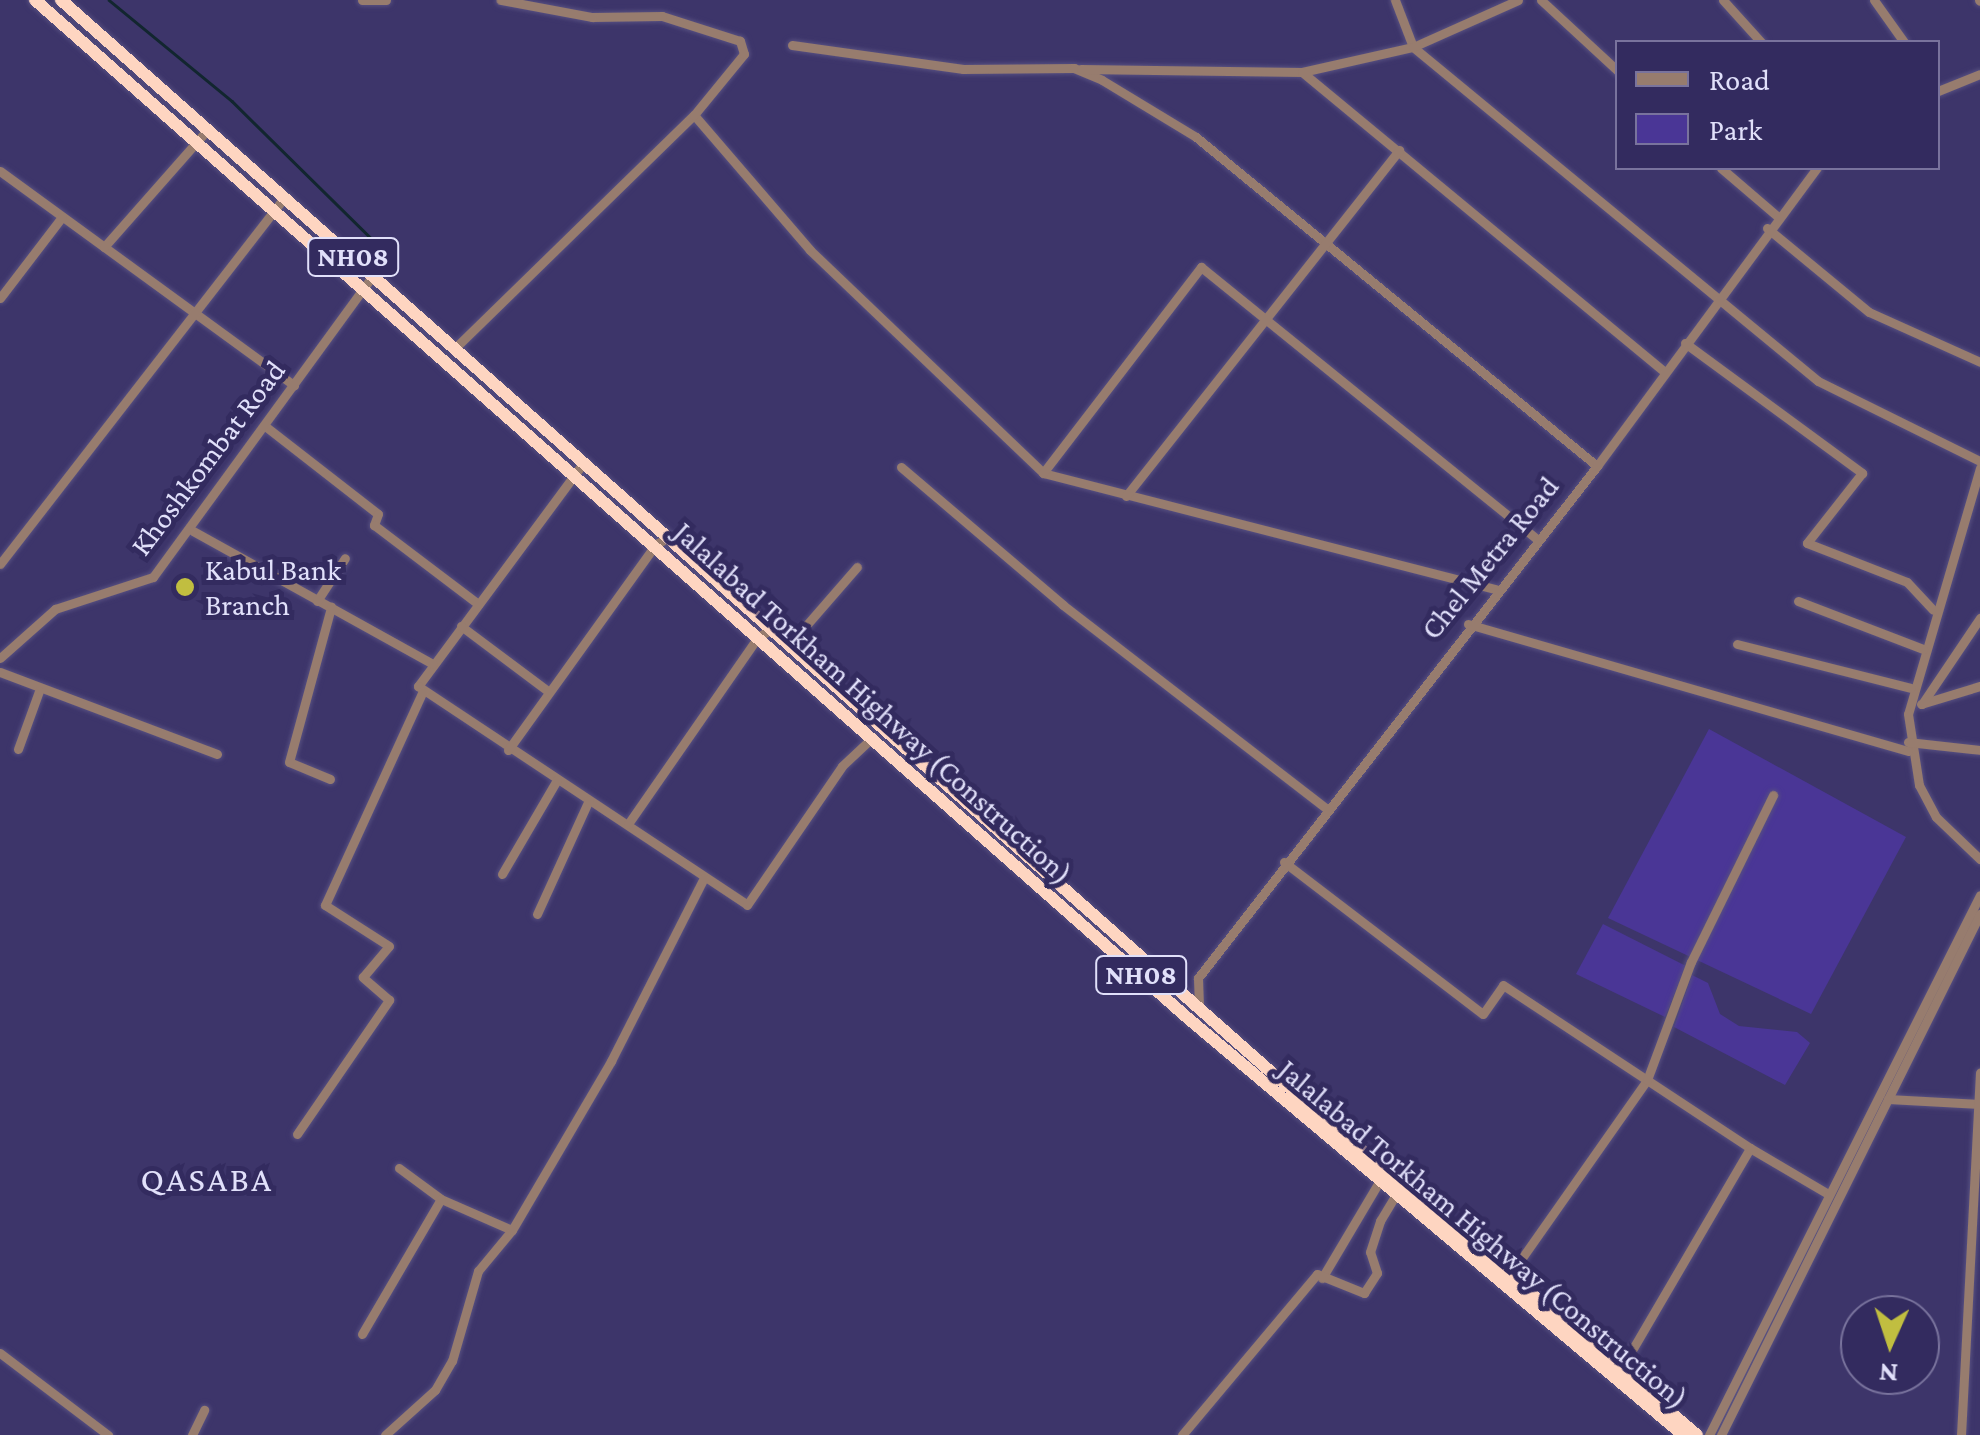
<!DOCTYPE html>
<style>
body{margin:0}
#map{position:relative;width:1980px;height:1435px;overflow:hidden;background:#3d356a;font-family:"Crimson Pro",serif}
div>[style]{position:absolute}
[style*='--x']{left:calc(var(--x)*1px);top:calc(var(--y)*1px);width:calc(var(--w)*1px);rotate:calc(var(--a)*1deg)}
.green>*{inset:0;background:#4a3696}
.stream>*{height:2.5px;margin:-1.25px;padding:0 1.25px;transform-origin:1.25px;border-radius:1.25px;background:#12262f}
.roads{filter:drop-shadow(0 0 2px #575081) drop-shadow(0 0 2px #575081)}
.minor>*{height:9px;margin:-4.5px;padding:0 4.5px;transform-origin:4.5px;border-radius:4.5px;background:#977c6e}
.highway>*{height:12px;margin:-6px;padding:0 6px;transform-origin:6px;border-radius:6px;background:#fed5c1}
.dots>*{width:28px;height:28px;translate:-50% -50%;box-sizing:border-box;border:5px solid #332b5f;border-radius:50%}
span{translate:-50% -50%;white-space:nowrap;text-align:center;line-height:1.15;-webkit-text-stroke:10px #332b5f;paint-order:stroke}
.shield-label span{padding:2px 8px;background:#332b5f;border:2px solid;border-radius:8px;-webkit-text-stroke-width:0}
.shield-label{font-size:28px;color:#e1e0fa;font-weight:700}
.street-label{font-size:30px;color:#e1e0fa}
.poi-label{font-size:30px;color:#e1e0fa}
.left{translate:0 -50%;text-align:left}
.quarter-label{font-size:35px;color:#e1e0fa;letter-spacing:2.5px}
.legend{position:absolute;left:1615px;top:40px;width:325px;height:130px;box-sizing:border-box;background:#332b5f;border:2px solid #79739d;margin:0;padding:12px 18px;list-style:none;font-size:30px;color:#e1e0fa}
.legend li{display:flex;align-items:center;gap:20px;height:50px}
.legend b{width:50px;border:2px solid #79739d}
.north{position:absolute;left:1840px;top:1295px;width:100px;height:100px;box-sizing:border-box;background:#332b5f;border:2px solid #79739d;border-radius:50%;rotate:183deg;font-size:28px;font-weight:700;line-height:40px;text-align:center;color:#e1e0fa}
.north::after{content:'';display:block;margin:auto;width:35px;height:45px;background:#c1be40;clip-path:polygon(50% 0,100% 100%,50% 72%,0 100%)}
</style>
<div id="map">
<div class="green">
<div style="clip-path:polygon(1709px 729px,1906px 837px,1811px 1014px,1608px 918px)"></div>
<div style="clip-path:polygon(1603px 924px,1686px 966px,1665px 1017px,1576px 974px)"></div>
<div style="clip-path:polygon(1692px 975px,1708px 983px,1720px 1014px,1739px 1026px,1797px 1032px,1810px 1043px,1785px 1085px,1674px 1027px)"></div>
</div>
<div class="stream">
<div style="--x:109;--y:0;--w:159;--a:39.4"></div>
<div style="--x:232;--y:101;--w:226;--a:44.6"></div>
</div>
<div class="roads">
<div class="minor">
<div style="--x:362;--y:0;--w:24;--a:0"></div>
<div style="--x:1395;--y:0;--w:50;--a:69"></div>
<div style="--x:1413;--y:47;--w:525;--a:39.51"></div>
<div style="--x:1818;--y:381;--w:181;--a:26.3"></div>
<div style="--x:1541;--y:0;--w:105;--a:42.7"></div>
<div style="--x:1723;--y:0;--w:57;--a:47.9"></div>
<div style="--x:1874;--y:0;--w:52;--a:54.5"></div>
<div style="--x:1979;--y:0;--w:1;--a:45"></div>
<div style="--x:792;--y:45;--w:173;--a:8"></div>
<div style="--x:963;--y:69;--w:111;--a:-0.5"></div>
<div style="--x:1074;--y:68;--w:30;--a:23"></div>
<div style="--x:1102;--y:80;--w:110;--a:31.2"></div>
<div style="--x:1196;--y:137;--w:519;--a:39.37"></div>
<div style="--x:1081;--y:69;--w:221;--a:0.8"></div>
<div style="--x:1302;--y:72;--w:114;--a:-12.7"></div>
<div style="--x:1413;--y:47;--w:115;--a:-24.1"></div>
<div style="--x:1302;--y:72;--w:470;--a:39.6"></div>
<div style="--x:1938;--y:91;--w:45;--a:-22"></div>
<div style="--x:694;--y:115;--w:178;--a:49.3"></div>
<div style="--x:810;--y:250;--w:323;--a:43.7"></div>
<div style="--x:1043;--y:473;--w:468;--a:14.4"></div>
<div style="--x:1721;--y:168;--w:74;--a:40.6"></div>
<div style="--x:0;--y:171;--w:364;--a:36.1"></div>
<div style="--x:1767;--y:228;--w:132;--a:39.5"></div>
<div style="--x:1869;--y:312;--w:122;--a:24.2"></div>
<div style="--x:104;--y:247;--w:157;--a:-48.6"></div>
<div style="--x:0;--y:298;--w:102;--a:-52.6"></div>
<div style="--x:1685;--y:343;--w:220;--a:36.3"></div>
<div style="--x:1862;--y:473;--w:89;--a:128.2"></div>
<div style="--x:1807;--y:543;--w:107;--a:21.3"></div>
<div style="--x:1907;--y:582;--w:38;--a:47"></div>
<div style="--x:455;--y:348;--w:334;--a:-44.3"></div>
<div style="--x:694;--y:115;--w:79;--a:-50.7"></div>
<div style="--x:744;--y:54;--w:14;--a:-107"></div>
<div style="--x:740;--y:41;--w:82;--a:-162.2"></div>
<div style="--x:662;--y:16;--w:70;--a:179.2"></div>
<div style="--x:592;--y:17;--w:93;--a:-169.4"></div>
<div style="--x:265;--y:426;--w:143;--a:37.9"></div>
<div style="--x:378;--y:514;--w:12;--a:110"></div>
<div style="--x:374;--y:525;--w:131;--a:37.2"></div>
<div style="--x:584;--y:462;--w:279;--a:126.5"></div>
<div style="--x:418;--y:686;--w:395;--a:33.6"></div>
<div style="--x:747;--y:905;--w:168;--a:-55.6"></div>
<div style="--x:842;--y:766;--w:42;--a:-43.1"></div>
<div style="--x:901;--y:467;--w:213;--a:40.4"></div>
<div style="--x:1063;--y:605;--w:332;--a:37.7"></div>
<div style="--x:1980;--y:468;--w:256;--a:106.3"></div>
<div style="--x:1908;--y:714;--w:72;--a:81.2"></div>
<div style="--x:1919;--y:785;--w:36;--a:62"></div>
<div style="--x:1936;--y:817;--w:61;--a:43.7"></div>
<div style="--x:1043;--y:473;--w:260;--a:-52.5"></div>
<div style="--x:1201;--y:267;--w:431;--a:39"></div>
<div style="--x:1126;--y:496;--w:441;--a:-51.7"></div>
<div style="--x:193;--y:531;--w:274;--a:29"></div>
<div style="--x:0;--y:564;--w:465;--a:-52.2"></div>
<div style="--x:317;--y:601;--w:51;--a:-56.9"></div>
<div style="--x:1798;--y:601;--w:134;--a:21"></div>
<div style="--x:1468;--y:624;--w:458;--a:16.1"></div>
<div style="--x:461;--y:626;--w:109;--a:36.8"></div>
<div style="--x:790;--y:644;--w:102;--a:-49"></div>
<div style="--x:1737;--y:644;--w:179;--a:14.2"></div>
<div style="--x:0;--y:658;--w:74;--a:-41.7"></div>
<div style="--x:55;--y:609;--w:103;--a:-18.1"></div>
<div style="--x:153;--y:577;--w:374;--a:-53.9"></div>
<div style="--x:0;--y:672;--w:232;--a:20.7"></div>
<div style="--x:1921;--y:704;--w:62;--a:-17"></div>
<div style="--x:1922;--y:704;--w:104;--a:-56"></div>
<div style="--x:1908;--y:742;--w:72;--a:6.3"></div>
<div style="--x:18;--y:749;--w:62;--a:-70.1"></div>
<div style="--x:508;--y:750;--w:254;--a:-54.3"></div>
<div style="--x:656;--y:544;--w:16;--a:-27"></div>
<div style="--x:330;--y:779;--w:44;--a:-157.5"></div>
<div style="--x:289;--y:762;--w:161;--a:-74.8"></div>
<div style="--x:628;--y:824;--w:228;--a:-55.2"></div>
<div style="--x:758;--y:637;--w:16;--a:-30"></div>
<div style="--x:1284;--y:862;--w:250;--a:37.4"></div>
<div style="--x:1483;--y:1014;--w:35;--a:-55"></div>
<div style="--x:1503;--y:985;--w:296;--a:33.4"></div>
<div style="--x:502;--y:874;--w:109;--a:-59.7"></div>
<div style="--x:537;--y:914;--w:125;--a:-65.5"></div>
<div style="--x:1198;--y:978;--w:649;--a:-52.07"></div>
<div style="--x:1597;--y:466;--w:370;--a:-53.6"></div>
<div style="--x:1198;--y:978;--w:31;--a:88"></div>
<div style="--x:1888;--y:1099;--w:92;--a:3.1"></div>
<div style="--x:297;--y:1134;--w:163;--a:-55.5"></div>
<div style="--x:389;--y:1000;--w:35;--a:-139"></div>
<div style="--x:363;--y:977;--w:40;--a:-50"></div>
<div style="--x:389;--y:946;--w:76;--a:-147.4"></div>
<div style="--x:325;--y:905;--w:235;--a:-65.4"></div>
<div style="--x:399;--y:1168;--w:52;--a:36.4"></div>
<div style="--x:441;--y:1199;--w:77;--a:23.6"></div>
<div style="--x:1510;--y:1275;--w:238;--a:-54.9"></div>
<div style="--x:1647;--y:1080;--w:126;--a:-69.6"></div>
<div style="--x:1691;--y:962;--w:186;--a:-63.8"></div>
<div style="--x:1322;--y:1278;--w:112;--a:-59.3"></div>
<div style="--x:362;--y:1334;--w:156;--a:-59.7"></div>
<div style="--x:0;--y:1353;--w:136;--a:37.2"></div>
<div style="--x:1621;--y:1369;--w:256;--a:-59.7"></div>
<div style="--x:1750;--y:1148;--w:91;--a:30.5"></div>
<div style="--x:192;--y:1435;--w:28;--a:-64"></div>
<div style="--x:385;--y:1435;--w:67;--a:-42"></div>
<div style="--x:435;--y:1390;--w:34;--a:-60"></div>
<div style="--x:452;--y:1361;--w:94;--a:-73.9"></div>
<div style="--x:478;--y:1271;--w:53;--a:-50.3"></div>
<div style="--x:512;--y:1230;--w:196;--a:-59.6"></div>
<div style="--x:611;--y:1061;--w:205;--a:-63.1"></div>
<div style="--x:1182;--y:1435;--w:210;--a:-50"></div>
<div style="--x:1317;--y:1274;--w:51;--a:22"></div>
<div style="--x:1364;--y:1293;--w:24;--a:-57"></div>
<div style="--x:1377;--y:1273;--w:22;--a:-108"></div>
<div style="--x:1370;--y:1252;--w:33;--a:-72"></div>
<div style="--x:1380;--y:1221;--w:35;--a:-59"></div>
<div style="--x:1709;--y:1435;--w:604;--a:-63.35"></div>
<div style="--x:1721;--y:1435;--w:582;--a:-63.57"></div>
<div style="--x:1961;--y:1435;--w:363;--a:-87"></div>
</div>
<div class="highway">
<div style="--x:35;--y:0;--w:1541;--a:41.45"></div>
<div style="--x:1190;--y:1020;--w:644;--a:40.09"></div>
<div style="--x:61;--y:0;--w:1627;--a:41.54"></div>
<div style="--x:1279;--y:1079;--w:549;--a:40.42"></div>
</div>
</div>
<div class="dots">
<div style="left:185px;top:587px;background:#c1be40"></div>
</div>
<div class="shield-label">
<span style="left:353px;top:257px">NH08</span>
<span style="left:1141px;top:975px">NH08</span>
</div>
<div class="street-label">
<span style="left:208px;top:458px;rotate:-53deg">Khoshkombat Road</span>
<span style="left:1490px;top:558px;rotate:-51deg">Chel Metra Road</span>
<span style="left:873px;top:703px;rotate:42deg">Jalalabad Torkham Highway (Construction)</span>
<span style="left:1483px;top:1234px;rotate:40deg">Jalalabad Torkham Highway (Construction)</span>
</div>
<div class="poi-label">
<span class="left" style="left:205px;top:587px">Kabul Bank<br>Branch</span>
</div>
<div class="quarter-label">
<span style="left:207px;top:1180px">QASABA</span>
</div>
<ul class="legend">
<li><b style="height:12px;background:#977c6e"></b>Road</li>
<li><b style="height:28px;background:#4a3696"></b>Park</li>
</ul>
<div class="north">N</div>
</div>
